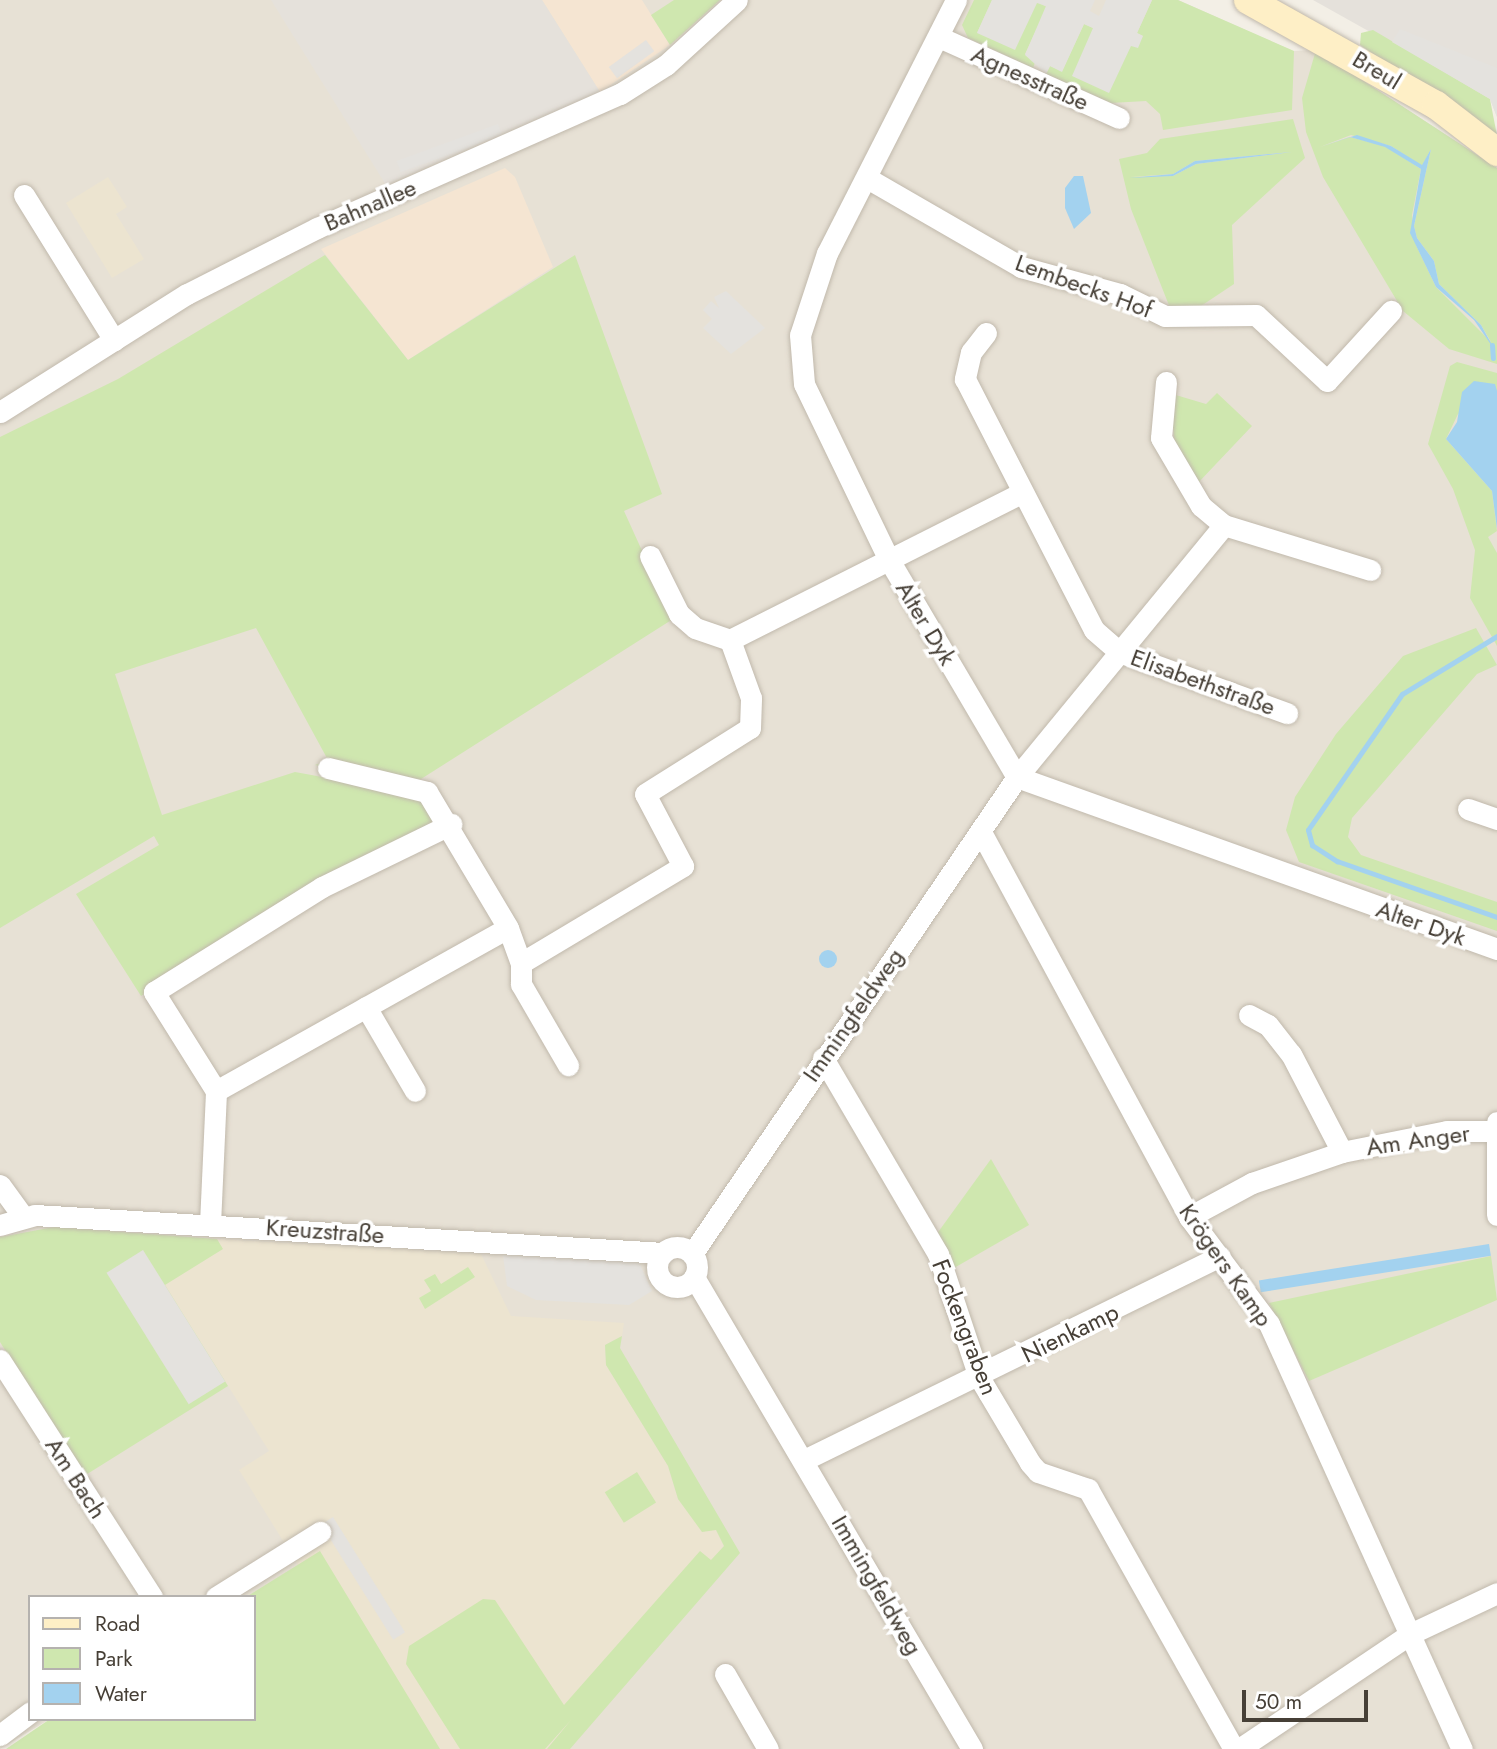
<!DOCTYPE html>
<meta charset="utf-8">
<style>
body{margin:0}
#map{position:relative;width:1497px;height:1749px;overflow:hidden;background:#f3efe6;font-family:Jost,sans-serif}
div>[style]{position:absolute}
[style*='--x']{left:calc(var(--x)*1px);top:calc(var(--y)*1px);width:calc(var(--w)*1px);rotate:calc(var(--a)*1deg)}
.residential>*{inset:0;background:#e7e1d5}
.commercial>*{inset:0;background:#f5e5d2}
.industrial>*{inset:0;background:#e5e1db}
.education>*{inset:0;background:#ece4d0}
.green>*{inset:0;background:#cfe7af;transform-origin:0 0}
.parking>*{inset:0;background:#e4e2de;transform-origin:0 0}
.water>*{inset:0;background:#a3d2ef;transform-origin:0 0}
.round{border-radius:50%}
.stream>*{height:5px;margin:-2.5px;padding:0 2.5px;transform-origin:2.5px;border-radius:2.5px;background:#a3d2ef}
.roads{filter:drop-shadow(0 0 2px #c1b9ac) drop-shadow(0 0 2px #c1b9ac)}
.minor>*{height:21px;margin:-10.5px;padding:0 10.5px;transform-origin:10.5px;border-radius:10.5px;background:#fff}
.minor>.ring{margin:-10.5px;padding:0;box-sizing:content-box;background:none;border:21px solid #fff;border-radius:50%}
.secondary>*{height:28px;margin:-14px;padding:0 14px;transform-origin:14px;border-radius:14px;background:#feefc6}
span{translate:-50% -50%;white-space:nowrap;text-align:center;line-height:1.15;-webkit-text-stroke:7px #fff;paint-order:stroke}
.street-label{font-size:24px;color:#463f36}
.legend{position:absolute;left:28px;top:1595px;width:228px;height:126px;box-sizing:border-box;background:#fff;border:2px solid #b5b2af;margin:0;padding:9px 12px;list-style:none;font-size:21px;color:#463f36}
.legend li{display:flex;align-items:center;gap:14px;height:35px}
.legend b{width:35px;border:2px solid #b5b2af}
.scale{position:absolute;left:1242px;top:1690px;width:126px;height:32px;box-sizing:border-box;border:4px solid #463f36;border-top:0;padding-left:9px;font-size:21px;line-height:24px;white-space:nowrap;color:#463f36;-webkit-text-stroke:5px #fff;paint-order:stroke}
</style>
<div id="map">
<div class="residential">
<div style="clip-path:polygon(0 0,1178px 0,1293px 51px,1316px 50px,1497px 168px,1497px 1749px,440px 1749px,320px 1552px,246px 1597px,30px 1597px,30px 1719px,50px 1719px,0 1749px)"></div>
</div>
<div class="commercial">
<div style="clip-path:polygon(542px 0,642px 0,670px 45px,600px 92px)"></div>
<div style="clip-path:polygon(505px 168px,515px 177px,553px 267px,408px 360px,321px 249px)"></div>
</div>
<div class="industrial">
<div style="clip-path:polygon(271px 0,542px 0,600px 92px,386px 185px)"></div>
<div style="clip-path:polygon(1313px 0,1497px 0,1497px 117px,1490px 99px)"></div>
</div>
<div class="education">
<div style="clip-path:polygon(108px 177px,127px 207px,116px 214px,144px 259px,112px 278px,66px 203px)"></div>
<div style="clip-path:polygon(217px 1239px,481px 1254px,511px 1316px,624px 1323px,622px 1336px,605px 1345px,606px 1365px,668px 1466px,678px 1499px,716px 1529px,724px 1546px,547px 1749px,439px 1749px,320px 1552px,298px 1565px,239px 1470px,269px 1451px,164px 1284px,222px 1249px)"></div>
</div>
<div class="green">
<div style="clip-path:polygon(674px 0,720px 0,670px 45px,651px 15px)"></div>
<div style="clip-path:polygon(974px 0,992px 0,977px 33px,1037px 2px,1047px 7px,1025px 54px,1036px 60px,1033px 68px,968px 38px,962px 25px)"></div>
<div style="clip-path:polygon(1152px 0,1178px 0,1294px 51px,1292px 110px,1163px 130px,1160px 114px,1146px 101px,1111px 103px,1046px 74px,1050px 66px,1062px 71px,1084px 24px,1131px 45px,1143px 36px,1137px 33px)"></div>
<div style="clip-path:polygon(1373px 30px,1490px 99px,1497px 136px,1360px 45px,1361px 33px)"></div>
<div style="clip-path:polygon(evenodd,1316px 50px,1497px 168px,1497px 364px,1449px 349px,1403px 311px,1323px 177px,1306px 132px,1302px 98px,1316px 50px,1351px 135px,1391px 146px,1422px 166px,1431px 149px,1414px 226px,1417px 238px,1434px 261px,1439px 284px,1481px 325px,1491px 342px,1436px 287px,1416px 245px,1412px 215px,1421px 169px,1385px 146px,1350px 137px,1320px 147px,1351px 135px)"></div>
<div style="clip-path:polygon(evenodd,1293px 119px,1305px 158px,1232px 225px,1234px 284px,1195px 310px,1170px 308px,1131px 209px,1119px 159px,1147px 153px,1160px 139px,1293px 119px,1292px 152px,1196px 164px,1173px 176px,1130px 177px,1173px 174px,1195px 161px,1292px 152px)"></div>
<div style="clip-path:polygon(325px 255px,408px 360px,575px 255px,662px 494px,624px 511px,673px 619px,410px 786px,315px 765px,328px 760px,256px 628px,115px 674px,162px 815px,295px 772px,388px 789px,435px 806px,436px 824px,314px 884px,141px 996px,76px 894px,159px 845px,154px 836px,0 928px,0 437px,118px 379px)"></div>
<div style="clip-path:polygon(1457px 362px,1497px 373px,1497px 391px,1458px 414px,1446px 439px,1492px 491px,1497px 531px,1488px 537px,1497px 553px,1497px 646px,1470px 598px,1475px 550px,1453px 489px,1428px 444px,1450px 366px)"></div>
<div style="clip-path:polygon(1169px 393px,1206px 404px,1217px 393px,1252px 426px,1197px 484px,1175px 444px)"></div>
<div style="clip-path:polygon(1476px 628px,1497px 665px,1477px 674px,1380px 786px,1352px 818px,1348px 837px,1361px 855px,1497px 902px,1497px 931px,1299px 862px,1286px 830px,1295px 797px,1336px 734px,1403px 656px)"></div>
<div style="clip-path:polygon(991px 1159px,1029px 1225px,954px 1268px,936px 1235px)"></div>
<div style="clip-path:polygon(54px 1227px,217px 1239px,223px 1249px,165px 1285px,228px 1386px,84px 1476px,0 1342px,0 1237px)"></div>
<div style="clip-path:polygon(1491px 1256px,1497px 1300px,1309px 1381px,1269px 1303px)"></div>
<div style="clip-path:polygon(468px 1267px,475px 1277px,425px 1309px,419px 1298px,431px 1291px,424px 1280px,435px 1274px,441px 1284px)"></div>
<div style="clip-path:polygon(622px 1336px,620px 1348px,740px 1553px,570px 1749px,547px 1749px,571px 1720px,545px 1749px,460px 1749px,406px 1664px,409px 1646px,483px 1599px,495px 1600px,564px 1705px,700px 1551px,711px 1560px,724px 1546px,716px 1530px,702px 1532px,678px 1499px,668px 1466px,606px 1365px,605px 1345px)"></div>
<div style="left:637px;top:1472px;width:36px;height:38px;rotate:58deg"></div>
<div style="clip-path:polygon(320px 1551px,440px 1749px,6px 1749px,50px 1719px,254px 1719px,254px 1597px,246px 1597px)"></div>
</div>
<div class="parking">
<div style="clip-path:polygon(992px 0,1095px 0,1090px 11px,1099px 16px,1106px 0,1152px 0,1137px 33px,1143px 36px,1138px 48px,1131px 46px,1109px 93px,1072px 76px,1093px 28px,1084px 24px,1062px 72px,1050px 66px,1046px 74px,1025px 55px,1046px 6px,1037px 3px,1015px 50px,977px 33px)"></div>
<div style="clip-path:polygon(1400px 29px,1497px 68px,1497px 117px,1490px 99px,1392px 42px)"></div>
<div style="left:646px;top:40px;width:14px;height:46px;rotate:54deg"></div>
<div style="left:498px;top:124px;width:12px;height:108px;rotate:70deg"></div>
<div style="clip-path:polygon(726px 291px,765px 328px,731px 354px,703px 328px,712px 319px,703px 310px,711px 301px,719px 308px,714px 297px)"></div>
<div style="left:143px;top:1250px;width:155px;height:43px;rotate:58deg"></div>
<div style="clip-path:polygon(503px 1255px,639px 1262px,652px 1291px,629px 1305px,536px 1300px,507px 1286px)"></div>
<div style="left:333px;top:1517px;width:136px;height:14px;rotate:58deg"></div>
</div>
<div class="water">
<div style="clip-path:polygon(1357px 135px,1391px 146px,1422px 165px,1431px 149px,1414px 226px,1417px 238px,1434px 261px,1439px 284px,1481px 325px,1496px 352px,1474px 320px,1436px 287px,1410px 233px,1421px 169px,1385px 147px,1350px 137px,1320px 147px)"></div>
<div style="clip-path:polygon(1292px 152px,1196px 164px,1173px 176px,1129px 178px,1173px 174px,1195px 161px)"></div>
<div style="clip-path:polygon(1074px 176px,1083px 176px,1091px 213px,1074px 229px,1065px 208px,1065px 188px)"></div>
<div style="clip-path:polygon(1474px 381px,1495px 384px,1497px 391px,1497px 529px,1492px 491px,1446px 439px,1457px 422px,1462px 392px)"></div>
<div class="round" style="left:819px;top:950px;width:18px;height:18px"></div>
<div style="left:1489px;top:1244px;width:12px;height:233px;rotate:81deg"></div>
</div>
<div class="stream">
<div style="--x:1492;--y:345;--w:13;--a:86"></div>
<div style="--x:1497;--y:636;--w:111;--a:148.6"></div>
<div style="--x:1402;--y:694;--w:165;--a:124.7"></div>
<div style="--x:1308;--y:830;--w:16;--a:75"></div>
<div style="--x:1312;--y:845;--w:30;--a:33"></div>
<div style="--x:1337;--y:861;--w:170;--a:19.3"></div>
</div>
<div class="roads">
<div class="minor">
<div style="--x:956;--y:0;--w:284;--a:117"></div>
<div style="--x:827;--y:253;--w:86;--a:108.2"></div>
<div style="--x:800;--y:335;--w:49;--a:85.3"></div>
<div style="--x:804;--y:384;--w:195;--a:64.2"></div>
<div style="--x:889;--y:560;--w:252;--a:59.5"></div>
<div style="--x:1017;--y:777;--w:510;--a:19.71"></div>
<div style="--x:941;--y:38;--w:195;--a:24.2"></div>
<div style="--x:867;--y:178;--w:178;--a:30"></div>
<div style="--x:1021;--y:267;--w:103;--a:15.3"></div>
<div style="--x:1120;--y:294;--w:50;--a:26.1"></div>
<div style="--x:1165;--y:316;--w:91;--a:-0.6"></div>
<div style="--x:1256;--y:315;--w:97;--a:42.9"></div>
<div style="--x:1327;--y:381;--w:95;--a:-47.6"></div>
<div style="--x:24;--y:195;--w:171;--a:58.2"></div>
<div style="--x:986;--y:333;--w:24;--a:128"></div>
<div style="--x:971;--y:352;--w:28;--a:103"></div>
<div style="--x:965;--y:379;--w:282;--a:62.8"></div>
<div style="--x:1094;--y:630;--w:33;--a:41"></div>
<div style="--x:1119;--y:652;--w:179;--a:20"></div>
<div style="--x:1166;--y:382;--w:56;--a:95.1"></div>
<div style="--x:1161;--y:438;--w:79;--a:59.5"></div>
<div style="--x:1201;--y:506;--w:30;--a:40"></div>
<div style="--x:1224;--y:525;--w:153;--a:17.1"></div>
<div style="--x:0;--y:412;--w:221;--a:-32.3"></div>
<div style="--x:187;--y:294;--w:146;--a:-26.9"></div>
<div style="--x:317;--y:228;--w:331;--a:-23.9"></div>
<div style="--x:620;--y:94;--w:54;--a:-32.2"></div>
<div style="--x:666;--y:65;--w:96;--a:-42.5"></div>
<div style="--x:650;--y:556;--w:65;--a:63.4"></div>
<div style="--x:679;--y:614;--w:21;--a:41"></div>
<div style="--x:695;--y:628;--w:37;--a:19"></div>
<div style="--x:328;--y:768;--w:102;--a:13.6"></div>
<div style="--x:427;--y:792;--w:158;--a:59.2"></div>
<div style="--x:508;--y:928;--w:37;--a:70"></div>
<div style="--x:521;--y:963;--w:189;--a:-30.9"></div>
<div style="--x:683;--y:866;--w:81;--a:-117.8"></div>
<div style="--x:645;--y:794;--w:124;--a:-32.2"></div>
<div style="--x:750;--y:728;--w:30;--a:-88"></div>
<div style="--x:751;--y:698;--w:62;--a:-109.9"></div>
<div style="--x:730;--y:640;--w:326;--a:-26.8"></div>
<div style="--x:1468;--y:809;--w:31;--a:19"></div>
<div style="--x:981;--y:832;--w:438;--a:61.6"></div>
<div style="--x:1189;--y:1217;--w:134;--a:53.2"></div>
<div style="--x:1269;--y:1324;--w:467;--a:65.6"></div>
<div style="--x:521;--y:963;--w:21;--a:90"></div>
<div style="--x:521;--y:984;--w:94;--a:59.9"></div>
<div style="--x:366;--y:1007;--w:97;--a:59.7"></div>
<div style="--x:1249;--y:1015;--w:21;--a:28"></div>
<div style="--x:1268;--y:1025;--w:37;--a:52"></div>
<div style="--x:1291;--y:1054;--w:110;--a:62.5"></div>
<div style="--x:823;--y:1058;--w:227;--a:59.6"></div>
<div style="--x:938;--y:1254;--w:130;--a:71.6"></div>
<div style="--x:979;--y:1377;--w:100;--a:59.3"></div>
<div style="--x:1030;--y:1463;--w:12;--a:48"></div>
<div style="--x:1038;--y:1472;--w:53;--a:18.8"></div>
<div style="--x:1088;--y:1489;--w:298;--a:60.7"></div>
<div style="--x:216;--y:1091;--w:117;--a:-122.1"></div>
<div style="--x:154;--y:992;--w:198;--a:-32"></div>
<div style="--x:322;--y:887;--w:144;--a:-26"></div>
<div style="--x:1497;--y:1122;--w:93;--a:90"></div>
<div style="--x:0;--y:1185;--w:37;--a:54"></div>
<div style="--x:1189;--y:1217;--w:72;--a:-28.4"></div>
<div style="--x:1252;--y:1183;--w:95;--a:-19"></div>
<div style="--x:1342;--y:1152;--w:107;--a:-11.3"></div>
<div style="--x:1447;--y:1131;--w:48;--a:0"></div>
<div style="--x:210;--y:1224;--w:133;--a:-87.4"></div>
<div style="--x:216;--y:1091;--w:334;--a:-29.2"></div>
<div style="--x:0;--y:1225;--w:36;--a:-16"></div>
<div style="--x:35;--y:1215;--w:629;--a:3.46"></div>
<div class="ring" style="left:657px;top:1247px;width:19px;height:19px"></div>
<div style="--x:692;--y:1254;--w:577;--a:-55.73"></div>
<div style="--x:1017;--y:777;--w:326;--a:-50.6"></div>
<div style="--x:694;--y:1277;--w:548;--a:59.5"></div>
<div style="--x:0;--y:1360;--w:282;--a:57.3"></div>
<div style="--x:804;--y:1460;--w:463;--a:-26.1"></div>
<div style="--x:216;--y:1597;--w:123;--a:-32"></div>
<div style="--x:725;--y:1674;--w:86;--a:60.2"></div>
<div style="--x:0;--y:1735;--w:38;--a:-37"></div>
<div style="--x:1239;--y:1749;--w:206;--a:-33.9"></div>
<div style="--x:1410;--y:1634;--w:96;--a:-25.2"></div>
</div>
<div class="secondary">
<div style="--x:1248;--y:0;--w:215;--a:29.2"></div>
<div style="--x:1436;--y:105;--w:77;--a:37.6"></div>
</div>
</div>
<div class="street-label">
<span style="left:1377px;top:70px;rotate:31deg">Breul</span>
<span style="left:1030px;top:78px;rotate:24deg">Agnesstraße</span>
<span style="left:370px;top:205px;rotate:-23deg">Bahnallee</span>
<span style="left:1084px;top:286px;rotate:20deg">Lembecks Hof</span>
<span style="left:926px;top:623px;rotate:59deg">Alter Dyk</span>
<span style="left:1203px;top:682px;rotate:20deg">Elisabethstraße</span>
<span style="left:1421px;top:923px;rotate:19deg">Alter Dyk</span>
<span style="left:853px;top:1015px;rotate:-55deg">Immingfeldweg</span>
<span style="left:1418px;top:1140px;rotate:-8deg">Am Anger</span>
<span style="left:325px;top:1231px;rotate:4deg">Kreuzstraße</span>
<span style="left:1226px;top:1265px;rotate:55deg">Krögers Kamp</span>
<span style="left:965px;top:1327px;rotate:69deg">Fockengraben</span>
<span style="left:1070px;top:1333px;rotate:-26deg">Nienkamp</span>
<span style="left:76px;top:1478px;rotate:57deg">Am Bach</span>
<span style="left:877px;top:1585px;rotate:60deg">Immingfeldweg</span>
</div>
<ul class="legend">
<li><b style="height:9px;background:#feefc6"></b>Road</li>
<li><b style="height:19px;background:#cfe7af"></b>Park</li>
<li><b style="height:19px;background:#a3d2ef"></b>Water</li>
</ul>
<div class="scale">50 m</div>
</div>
